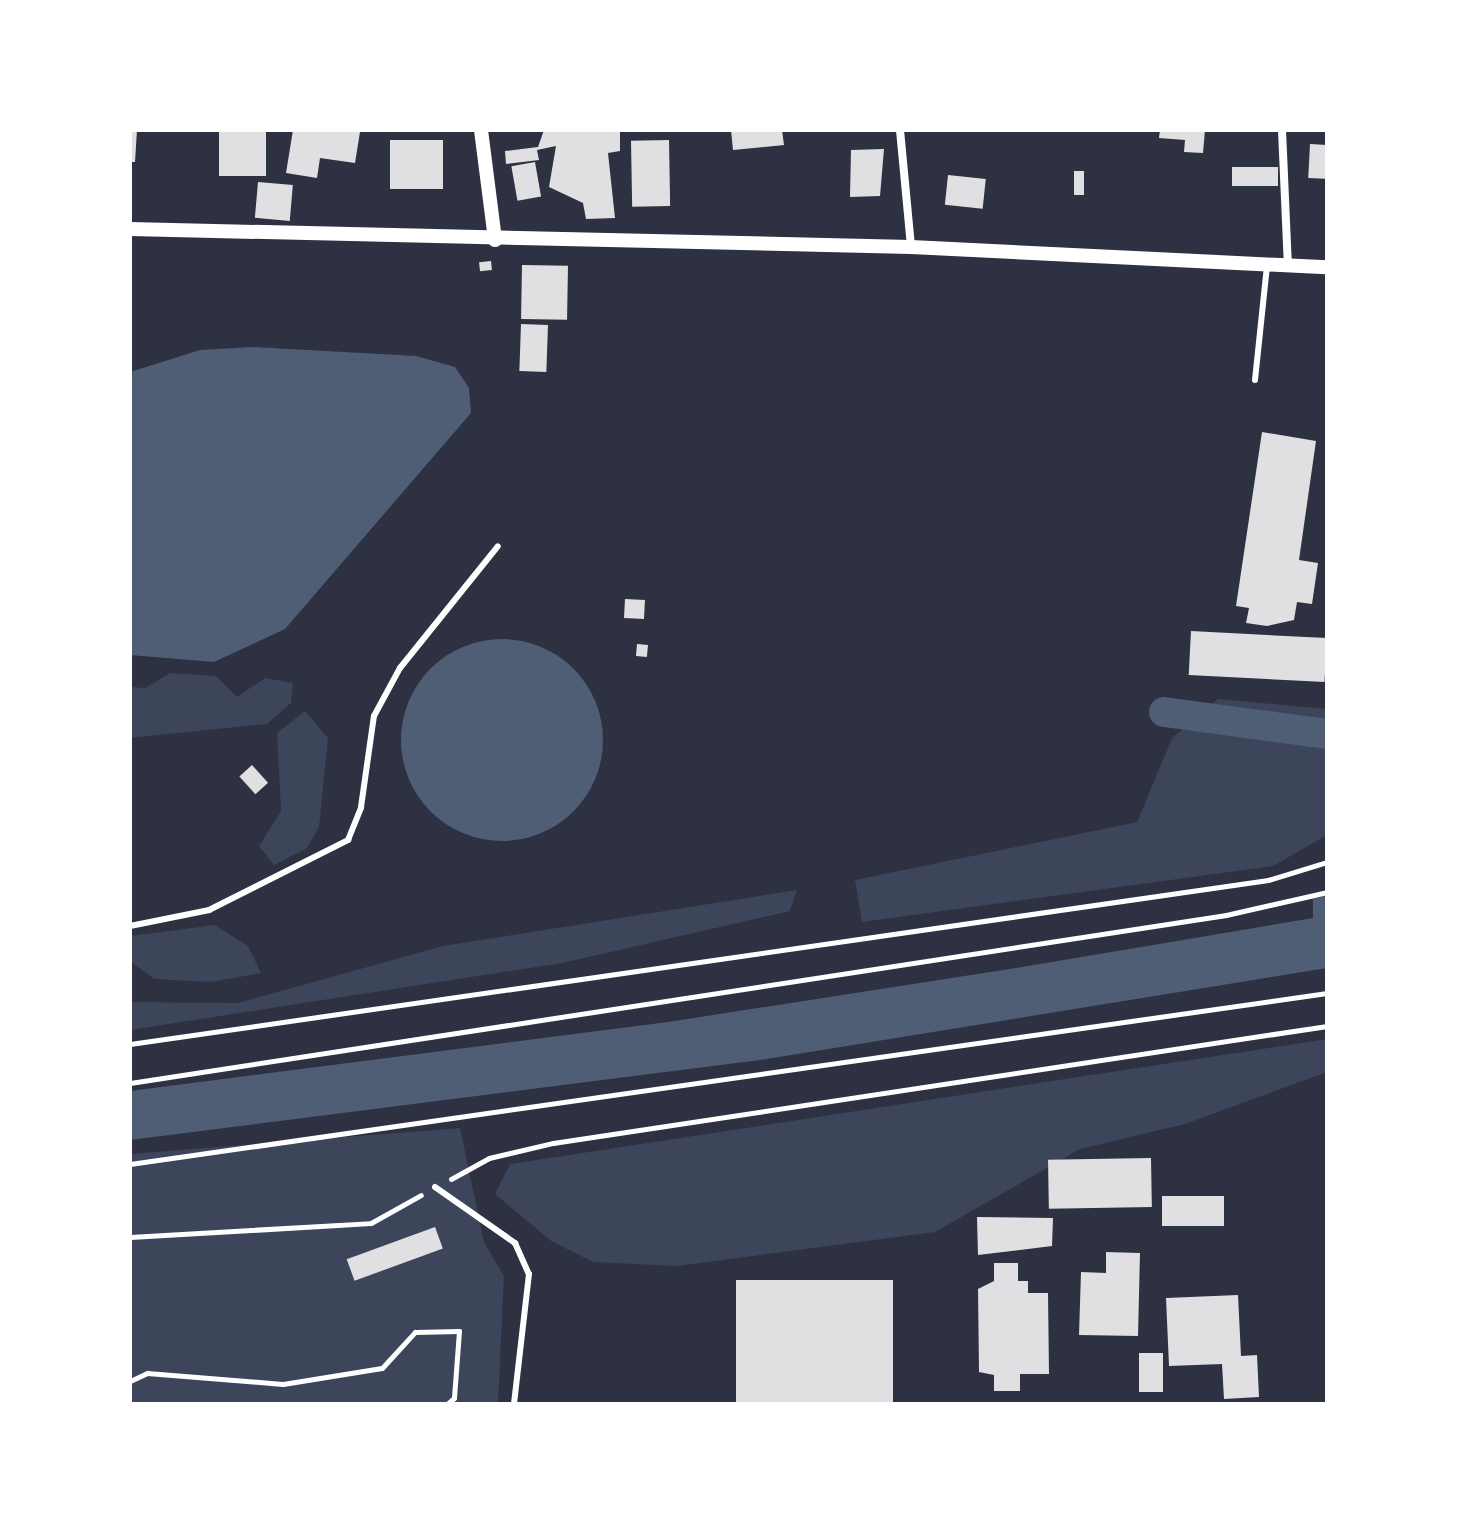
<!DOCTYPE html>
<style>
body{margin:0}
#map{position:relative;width:1457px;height:1534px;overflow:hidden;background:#2d3142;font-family:Spectral,serif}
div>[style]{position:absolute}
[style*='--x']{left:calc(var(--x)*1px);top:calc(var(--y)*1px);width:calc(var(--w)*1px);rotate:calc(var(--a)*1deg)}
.green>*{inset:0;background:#3c4559}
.water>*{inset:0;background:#4f5d75}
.round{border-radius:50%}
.canal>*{height:30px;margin:-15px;padding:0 15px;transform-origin:15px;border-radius:15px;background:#4f5d75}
.building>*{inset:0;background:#e0e0e3;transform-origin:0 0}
.path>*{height:5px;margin:-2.5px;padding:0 2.5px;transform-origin:2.5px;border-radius:2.5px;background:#fff}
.service>*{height:6px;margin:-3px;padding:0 3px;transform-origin:3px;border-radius:3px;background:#fff}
.minor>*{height:8px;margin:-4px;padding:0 4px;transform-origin:4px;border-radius:4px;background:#fff}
.tertiary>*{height:14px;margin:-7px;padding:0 7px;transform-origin:7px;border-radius:7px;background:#fff}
span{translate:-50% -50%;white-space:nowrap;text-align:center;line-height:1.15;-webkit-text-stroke:8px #fff;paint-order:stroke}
.frame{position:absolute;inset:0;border:132px solid #fff;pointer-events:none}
</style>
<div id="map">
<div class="green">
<div style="clip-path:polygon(170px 673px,216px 676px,237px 697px,265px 678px,293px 683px,291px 703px,267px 724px,130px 738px,130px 687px,145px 688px)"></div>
<div style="clip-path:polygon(1218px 699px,1327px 709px,1327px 835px,1273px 866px,862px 922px,855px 880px,1137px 822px,1172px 738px)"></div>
<div style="clip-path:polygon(305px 711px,328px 738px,319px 827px,307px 848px,274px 865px,259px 846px,281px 811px,277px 733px)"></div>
<div style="clip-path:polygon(797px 890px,790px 911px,562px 963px,130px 1030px,130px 1002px,238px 1003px,443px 946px)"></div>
<div style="clip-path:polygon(215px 925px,248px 946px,261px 973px,211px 982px,154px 979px,130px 961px,130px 936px)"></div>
<div style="clip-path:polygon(1327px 1039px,1327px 1072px,1185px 1124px,1080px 1149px,935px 1232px,677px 1266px,593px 1262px,551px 1241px,495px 1194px,510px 1164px)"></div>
<div style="clip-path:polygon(460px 1128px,484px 1242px,504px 1276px,498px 1404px,130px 1404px,130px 1154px)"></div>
</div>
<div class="water">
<div style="clip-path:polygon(252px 347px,416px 356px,455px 367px,469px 388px,471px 413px,285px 629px,214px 662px,130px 655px,130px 372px,200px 350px)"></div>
<div class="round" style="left:401px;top:639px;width:202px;height:202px"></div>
<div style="clip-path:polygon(1327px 896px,1327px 968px,760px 1060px,130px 1140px,130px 1091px,668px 1022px,1016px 968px,1313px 918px,1313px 899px)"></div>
</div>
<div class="canal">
<div style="--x:1164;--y:712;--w:164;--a:7.7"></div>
</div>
<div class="building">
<div style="clip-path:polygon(130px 130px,137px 130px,135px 162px,130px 162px)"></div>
<div style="left:219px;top:130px;width:47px;height:46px"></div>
<div style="clip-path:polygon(293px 130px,360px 132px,355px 163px,320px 158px,317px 178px,286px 173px)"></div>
<div style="clip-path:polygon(544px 130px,620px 130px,620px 151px,608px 153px,615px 218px,586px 219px,583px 203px,549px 187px,556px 146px,537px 150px,539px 160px,506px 164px,505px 151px,538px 147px)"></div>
<div style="clip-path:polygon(731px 130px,782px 130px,784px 145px,733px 150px)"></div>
<div style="clip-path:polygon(1160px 130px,1205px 130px,1203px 153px,1184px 152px,1185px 140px,1159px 138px)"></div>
<div style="left:390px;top:140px;width:53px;height:49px"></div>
<div style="left:669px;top:140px;width:66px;height:38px;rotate:89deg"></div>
<div style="left:1310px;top:144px;width:17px;height:34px;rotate:3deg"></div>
<div style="clip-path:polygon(884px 149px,880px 196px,850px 197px,851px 150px)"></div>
<div style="left:535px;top:162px;width:35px;height:24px;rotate:80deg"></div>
<div style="left:1232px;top:167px;width:46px;height:19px"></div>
<div style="left:1074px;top:171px;width:10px;height:24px"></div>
<div style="left:948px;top:175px;width:38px;height:30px;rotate:6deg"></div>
<div style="left:258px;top:182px;width:35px;height:36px;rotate:5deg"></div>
<div style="left:491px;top:261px;width:9px;height:12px;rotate:84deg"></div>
<div style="left:522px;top:265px;width:46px;height:54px;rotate:1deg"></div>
<div style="left:521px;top:324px;width:27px;height:47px;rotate:2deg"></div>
<div style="clip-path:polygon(1262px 432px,1316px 441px,1299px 560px,1318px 563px,1312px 604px,1297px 602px,1294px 620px,1267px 626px,1246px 623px,1249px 608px,1236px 606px)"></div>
<div style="left:625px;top:599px;width:20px;height:19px;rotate:3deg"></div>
<div style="left:1191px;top:631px;width:136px;height:44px;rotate:3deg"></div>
<div style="left:637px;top:644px;width:11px;height:12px;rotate:5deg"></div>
<div style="left:252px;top:765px;width:24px;height:17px;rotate:48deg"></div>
<div style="left:1151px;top:1158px;width:49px;height:103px;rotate:89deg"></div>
<div style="left:1162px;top:1196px;width:62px;height:30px"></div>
<div style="clip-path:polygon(977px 1217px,1053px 1218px,1052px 1246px,978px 1255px)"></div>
<div style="left:435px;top:1227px;width:23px;height:94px;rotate:70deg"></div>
<div style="clip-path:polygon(1106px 1252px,1140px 1253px,1138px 1336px,1079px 1335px,1081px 1272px,1106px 1273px)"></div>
<div style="clip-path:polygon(994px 1263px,1018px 1263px,1018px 1281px,1028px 1281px,1028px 1293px,1048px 1293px,1049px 1374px,1020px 1374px,1020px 1391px,994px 1391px,994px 1375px,979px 1372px,978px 1289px,994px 1281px)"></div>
<div style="left:893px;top:1280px;width:124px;height:157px;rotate:90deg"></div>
<div style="clip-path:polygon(1238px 1295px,1241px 1356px,1257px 1355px,1259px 1397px,1224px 1399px,1222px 1364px,1169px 1366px,1166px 1298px)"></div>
<div style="left:1139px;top:1353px;width:24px;height:39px"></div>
</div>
<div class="path">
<div style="--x:130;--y:1044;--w:1150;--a:-8.2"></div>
<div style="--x:1268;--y:880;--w:62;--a:-17"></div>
<div style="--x:130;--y:1083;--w:1109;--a:-8.71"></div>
<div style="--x:1226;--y:915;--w:104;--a:-12.8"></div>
<div style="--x:130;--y:1164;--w:1209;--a:-8.13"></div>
<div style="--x:451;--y:1179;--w:43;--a:-28.9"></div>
<div style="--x:489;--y:1158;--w:66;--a:-13.2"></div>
<div style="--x:553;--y:1143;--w:783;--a:-8.6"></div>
<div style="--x:130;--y:1237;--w:241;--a:-3.3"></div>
<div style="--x:371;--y:1223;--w:57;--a:-29.2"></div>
<div style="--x:130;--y:1381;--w:19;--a:-25"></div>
<div style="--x:147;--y:1373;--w:136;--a:4.6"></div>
<div style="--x:283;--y:1384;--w:100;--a:-9.2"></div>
<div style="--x:382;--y:1368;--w:49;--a:-47.5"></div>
<div style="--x:415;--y:1332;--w:44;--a:-1.3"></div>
<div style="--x:459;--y:1331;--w:67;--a:94.3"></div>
<div style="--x:454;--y:1398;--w:9;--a:139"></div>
</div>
<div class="service">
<div style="--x:1255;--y:380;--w:116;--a:-84"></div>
<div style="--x:130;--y:926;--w:81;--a:-11.4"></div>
<div style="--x:209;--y:910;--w:156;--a:-26.7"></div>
<div style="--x:348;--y:840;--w:35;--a:-68"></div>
<div style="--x:361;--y:807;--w:92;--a:-81.9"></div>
<div style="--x:374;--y:716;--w:55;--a:-61.6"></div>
<div style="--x:400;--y:668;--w:156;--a:-51.2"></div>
<div style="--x:435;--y:1187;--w:98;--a:35"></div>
<div style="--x:515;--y:1243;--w:34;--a:66"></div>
<div style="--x:529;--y:1274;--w:131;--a:96.6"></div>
</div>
<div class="minor">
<div style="--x:900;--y:130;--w:118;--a:84.6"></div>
<div style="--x:1282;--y:130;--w:136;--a:87.5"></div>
</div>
<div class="tertiary">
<div style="--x:481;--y:130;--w:111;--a:82.7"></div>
<div style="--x:130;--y:229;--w:781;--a:1.32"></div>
<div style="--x:911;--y:247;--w:416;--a:2.8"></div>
</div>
<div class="frame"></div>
</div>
